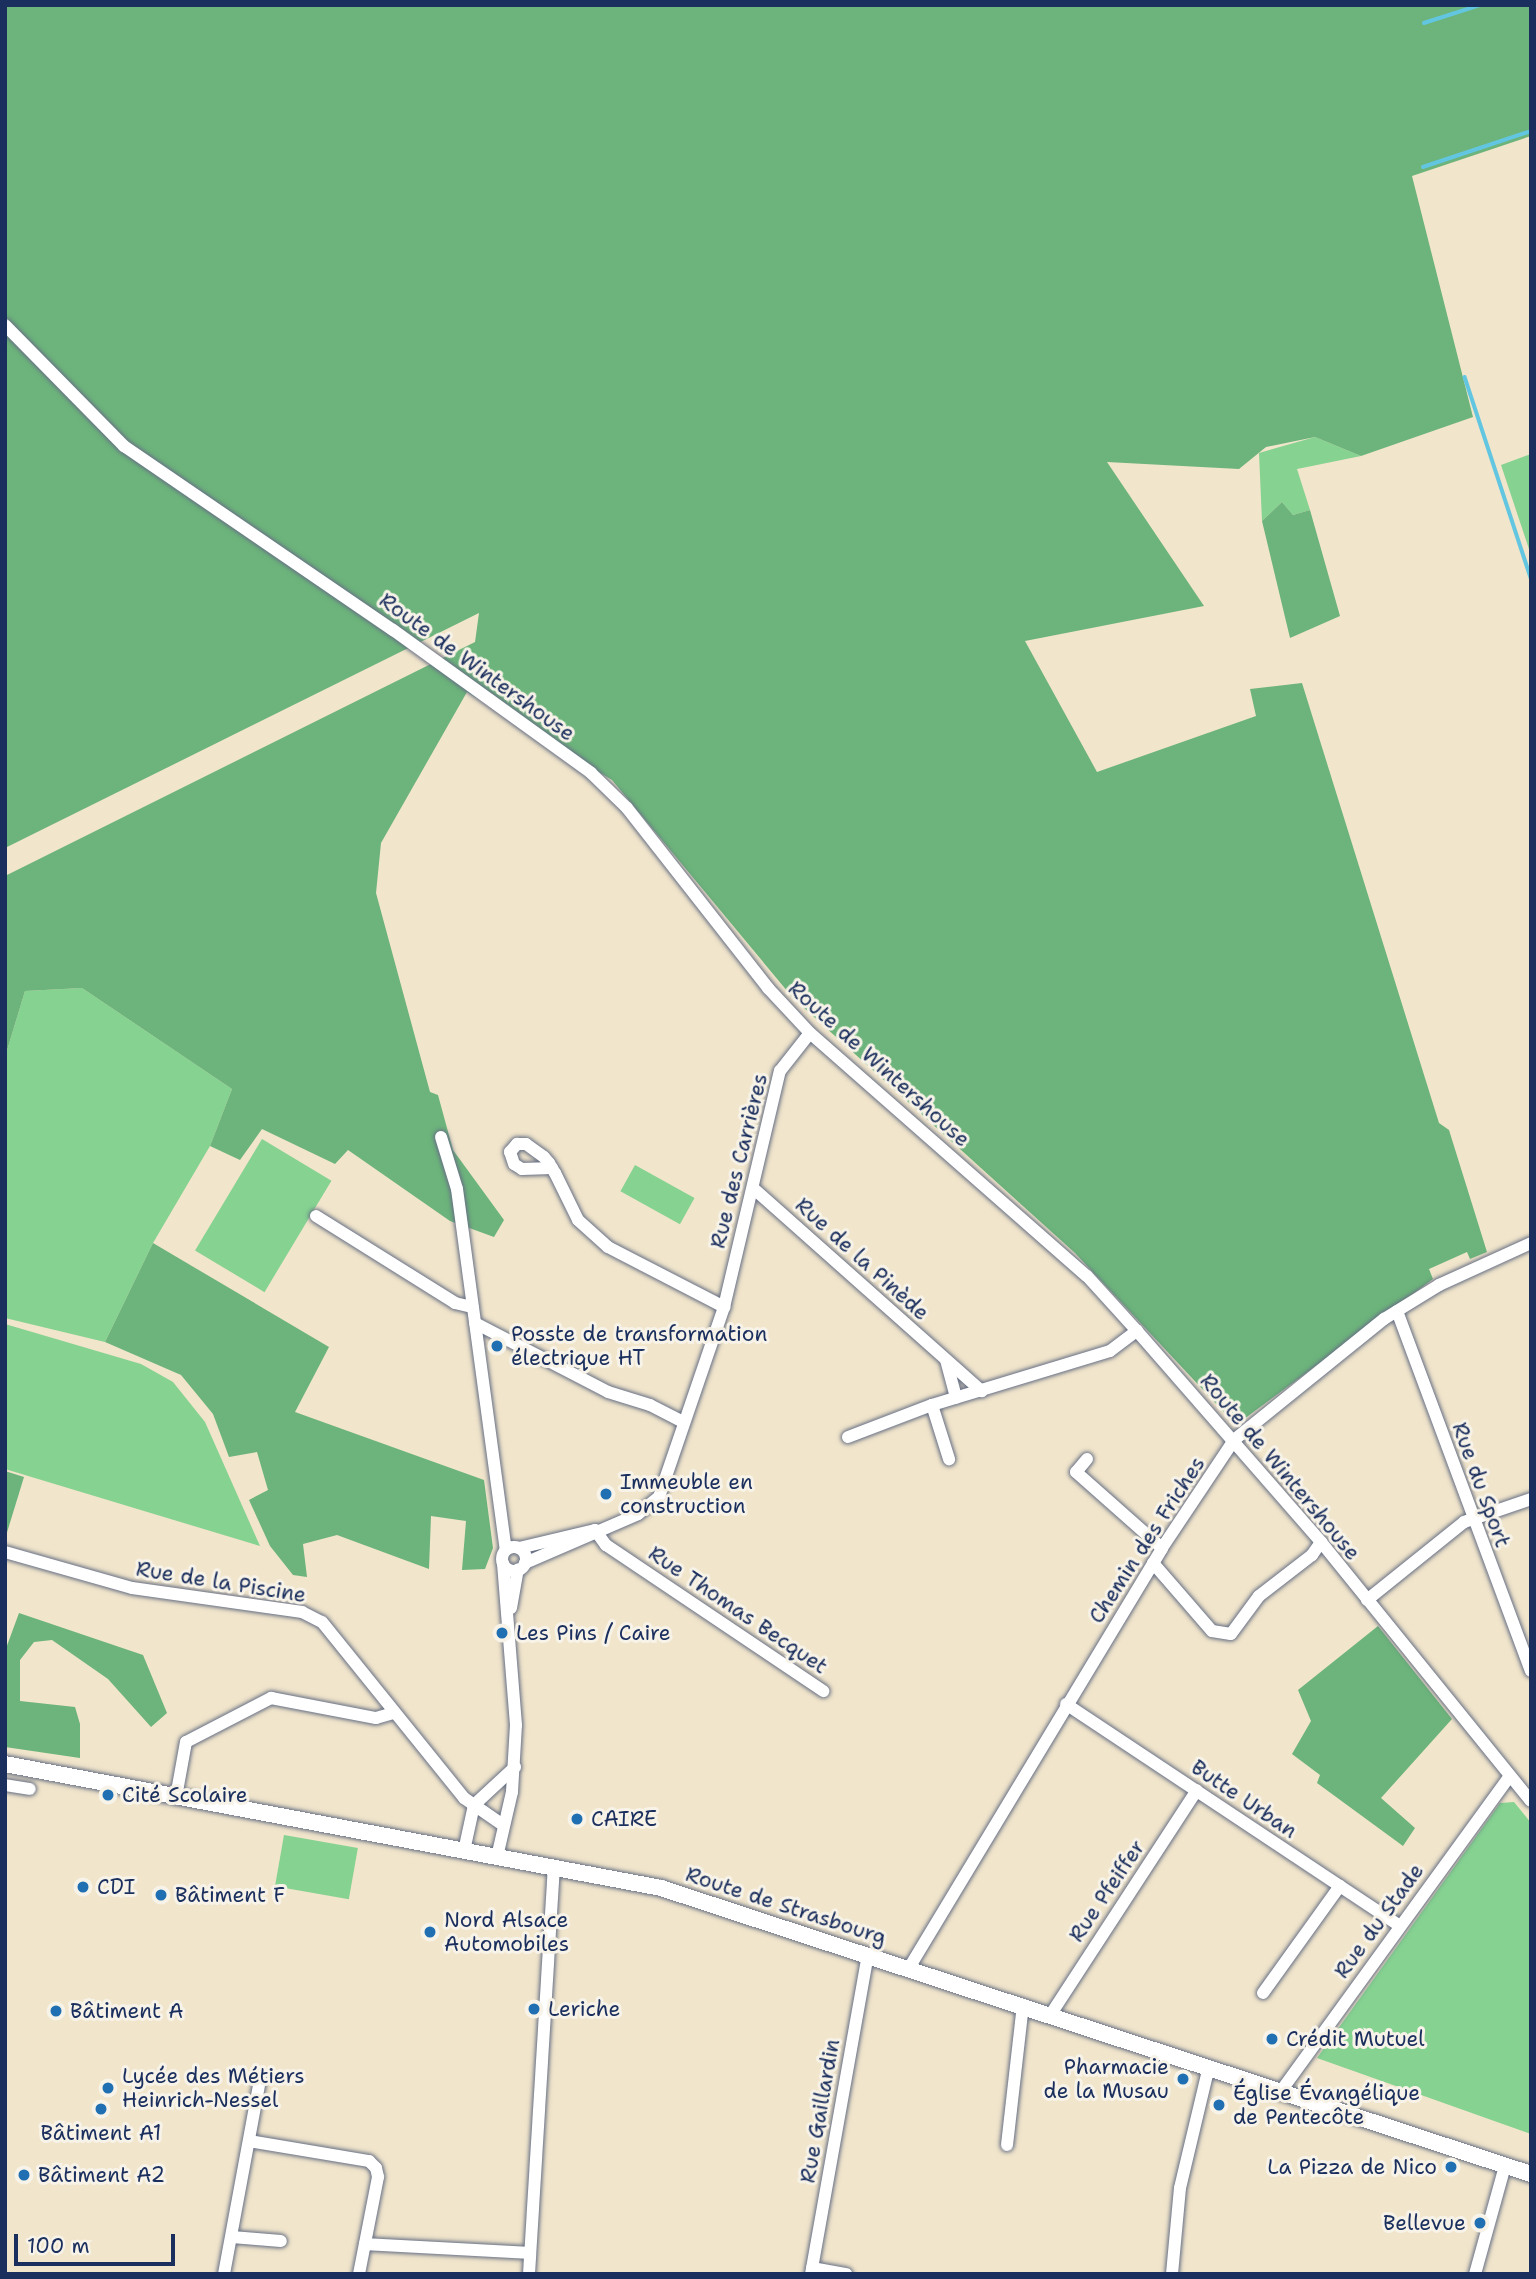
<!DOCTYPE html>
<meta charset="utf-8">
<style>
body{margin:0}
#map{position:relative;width:1536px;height:2279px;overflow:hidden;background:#f1e5cb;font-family:"Shantell Sans",sans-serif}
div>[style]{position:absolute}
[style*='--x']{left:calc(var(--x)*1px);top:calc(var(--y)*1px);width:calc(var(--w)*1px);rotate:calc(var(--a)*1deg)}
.green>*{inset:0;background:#85d291;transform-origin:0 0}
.forest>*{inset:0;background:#6cb47b}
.stream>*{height:3.5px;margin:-1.75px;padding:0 1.75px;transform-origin:1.75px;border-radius:1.75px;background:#63c6e1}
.roads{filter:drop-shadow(0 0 2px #666f84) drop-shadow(0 0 2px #666f84)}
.minor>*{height:12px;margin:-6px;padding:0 6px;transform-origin:6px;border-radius:6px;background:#fff}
.minor>.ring{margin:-6px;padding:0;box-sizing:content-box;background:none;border:12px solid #fff;border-radius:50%}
.major>*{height:16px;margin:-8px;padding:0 8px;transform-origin:8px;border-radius:8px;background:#fff}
.dots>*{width:19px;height:19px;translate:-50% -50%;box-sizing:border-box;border:4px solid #f7f3e8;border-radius:50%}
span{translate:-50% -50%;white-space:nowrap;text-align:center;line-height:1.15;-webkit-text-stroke:6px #f7f3e8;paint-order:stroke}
.street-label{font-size:21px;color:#1b2f5e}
.poi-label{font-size:21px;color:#1b2f5e}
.left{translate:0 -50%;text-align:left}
.right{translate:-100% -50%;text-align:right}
.frame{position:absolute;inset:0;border:7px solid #1b2f5e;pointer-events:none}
.scale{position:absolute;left:14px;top:2234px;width:161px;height:32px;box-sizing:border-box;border:4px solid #1b2f5e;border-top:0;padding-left:9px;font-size:21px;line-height:24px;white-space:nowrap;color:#1b2f5e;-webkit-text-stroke:5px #f7f3e8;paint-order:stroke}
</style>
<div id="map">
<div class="green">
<div style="clip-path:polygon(1315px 437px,1361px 456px,1297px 469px,1310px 510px,1293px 515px,1282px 502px,1262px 521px,1259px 453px)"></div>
<div style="clip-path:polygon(1531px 454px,1531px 555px,1501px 465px)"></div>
<div style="clip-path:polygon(82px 988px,232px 1089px,210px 1146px,153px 1243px,105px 1342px,5px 1318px,5px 1057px,25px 991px)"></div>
<div style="left:262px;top:1139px;width:81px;height:130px;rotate:31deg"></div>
<div style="left:635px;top:1165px;width:68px;height:30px;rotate:29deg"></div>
<div style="clip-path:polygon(5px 1324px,141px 1364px,173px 1382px,205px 1422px,260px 1546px,5px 1469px)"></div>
<div style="clip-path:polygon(1514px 1802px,1531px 1823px,1531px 2134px,1317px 2058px,1500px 1803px)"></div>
<div style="left:284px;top:1835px;width:75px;height:52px;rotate:10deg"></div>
</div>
<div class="forest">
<div style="clip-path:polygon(5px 5px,1531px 5px,1531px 136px,1412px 176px,1473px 417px,1361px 456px,1315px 437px,1266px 447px,1239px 469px,1107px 462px,1204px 606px,1025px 641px,1097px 772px,1256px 716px,1250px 689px,1302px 683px,1439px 1123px,1449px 1130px,1487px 1252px,1470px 1259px,1467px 1252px,1429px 1269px,1433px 1279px,1236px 1425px,1075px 1253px,793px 998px,612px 780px,467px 692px,381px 843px,376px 893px,430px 1092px,438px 1095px,453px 1150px,504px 1220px,494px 1237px,450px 1221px,348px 1150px,335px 1164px,262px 1129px,240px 1160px,210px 1146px,232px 1089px,82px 988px,25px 991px,5px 1057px,5px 876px,475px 642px,479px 613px,5px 848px)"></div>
<div style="clip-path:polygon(1282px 502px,1293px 515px,1310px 510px,1340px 616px,1290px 638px,1262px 521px)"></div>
<div style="clip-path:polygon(153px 1243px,329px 1347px,295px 1412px,484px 1480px,493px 1548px,485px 1569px,462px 1570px,466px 1521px,431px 1516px,429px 1569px,337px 1535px,303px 1544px,307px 1577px,293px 1575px,270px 1546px,249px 1500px,268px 1490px,257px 1452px,229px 1457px,213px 1414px,181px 1375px,105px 1342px)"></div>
<div style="clip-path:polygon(5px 1471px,24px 1477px,5px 1539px)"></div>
<div style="clip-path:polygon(19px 1613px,143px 1655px,167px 1713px,151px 1727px,108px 1679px,52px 1640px,34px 1642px,20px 1660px,20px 1701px,75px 1707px,80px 1724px,80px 1758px,5px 1747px,5px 1651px)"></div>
<div style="clip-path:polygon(1378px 1626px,1452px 1719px,1381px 1798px,1415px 1828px,1403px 1846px,1317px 1783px,1320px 1775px,1292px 1754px,1311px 1721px,1298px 1690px)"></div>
</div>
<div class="stream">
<div style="--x:1424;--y:23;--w:59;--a:-17.8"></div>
<div style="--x:1423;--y:167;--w:114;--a:-18.4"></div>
<div style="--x:1465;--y:377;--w:212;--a:71.8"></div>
</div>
<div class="roads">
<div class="minor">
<div style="--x:5;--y:325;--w:170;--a:45.5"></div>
<div style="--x:124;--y:446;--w:326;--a:34.4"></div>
<div style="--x:393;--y:630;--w:244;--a:35.8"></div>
<div style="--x:591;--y:773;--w:50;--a:44.2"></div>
<div style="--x:627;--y:808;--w:229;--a:51.9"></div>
<div style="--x:768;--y:988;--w:62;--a:47"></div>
<div style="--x:810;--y:1033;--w:368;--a:41.3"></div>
<div style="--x:1087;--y:1276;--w:74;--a:47.7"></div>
<div style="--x:1137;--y:1331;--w:280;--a:48.9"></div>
<div style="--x:1321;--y:1542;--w:333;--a:51"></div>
<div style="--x:441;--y:1137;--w:54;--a:72.9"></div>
<div style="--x:457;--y:1189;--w:364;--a:82.3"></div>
<div style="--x:552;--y:1168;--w:30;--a:178"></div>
<div style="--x:522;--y:1169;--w:9;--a:-148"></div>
<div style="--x:514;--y:1164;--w:13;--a:-108"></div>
<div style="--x:510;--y:1152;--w:11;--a:-49"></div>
<div style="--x:517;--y:1144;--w:9;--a:0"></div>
<div style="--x:526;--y:1144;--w:22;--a:36"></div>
<div style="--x:544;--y:1157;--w:8;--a:50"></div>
<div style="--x:549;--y:1163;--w:12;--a:59"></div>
<div style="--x:555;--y:1173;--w:52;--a:63.9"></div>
<div style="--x:578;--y:1220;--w:40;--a:42"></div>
<div style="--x:608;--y:1247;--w:131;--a:27.3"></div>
<div style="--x:753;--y:1188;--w:306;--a:41.6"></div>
<div style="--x:316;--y:1216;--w:164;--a:32"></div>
<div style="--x:455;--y:1303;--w:18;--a:13"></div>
<div style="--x:1397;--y:1311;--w:384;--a:69.6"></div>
<div style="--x:475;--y:1323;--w:150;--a:27.4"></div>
<div style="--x:608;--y:1392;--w:44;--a:17.2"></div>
<div style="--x:650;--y:1405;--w:37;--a:27"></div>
<div style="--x:946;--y:1360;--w:39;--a:75"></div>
<div style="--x:932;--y:1405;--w:57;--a:72.5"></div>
<div style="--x:848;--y:1437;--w:90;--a:-20.9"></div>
<div style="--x:932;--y:1405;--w:186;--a:-16.9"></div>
<div style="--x:1110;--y:1351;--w:34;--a:-37"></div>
<div style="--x:1087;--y:1459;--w:17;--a:130"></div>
<div style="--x:1076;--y:1472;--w:115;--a:41.5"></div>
<div style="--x:595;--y:1530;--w:19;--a:54"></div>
<div style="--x:606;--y:1545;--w:262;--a:33.9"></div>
<div class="ring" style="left:502px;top:1547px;width:12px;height:12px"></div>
<div style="--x:519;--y:1548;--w:78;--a:-13.3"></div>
<div style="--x:5;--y:1552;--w:132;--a:15.8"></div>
<div style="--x:132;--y:1588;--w:172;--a:8"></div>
<div style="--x:302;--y:1612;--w:22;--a:27"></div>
<div style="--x:322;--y:1622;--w:226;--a:51.1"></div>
<div style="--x:464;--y:1798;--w:47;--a:34.7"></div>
<div style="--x:525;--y:1563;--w:123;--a:-23.4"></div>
<div style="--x:638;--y:1514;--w:27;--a:-39"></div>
<div style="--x:659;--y:1497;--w:201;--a:-71.1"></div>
<div style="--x:724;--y:1307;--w:243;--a:-76.7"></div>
<div style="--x:780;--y:1071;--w:48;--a:-51.7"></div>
<div style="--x:1153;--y:1563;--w:90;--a:49.1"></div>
<div style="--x:1212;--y:1631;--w:19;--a:9"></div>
<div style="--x:1231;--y:1634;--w:47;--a:-53.6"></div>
<div style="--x:1259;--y:1596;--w:67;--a:-37.7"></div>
<div style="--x:1312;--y:1555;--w:16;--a:-55"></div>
<div style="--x:1367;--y:1600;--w:124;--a:-38.8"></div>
<div style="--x:1464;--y:1522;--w:71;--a:-18.9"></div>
<div style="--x:511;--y:1608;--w:39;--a:-80"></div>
<div style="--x:1066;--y:1704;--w:400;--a:33.6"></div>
<div style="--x:5;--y:1785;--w:25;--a:9"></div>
<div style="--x:176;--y:1797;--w:56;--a:-79.7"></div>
<div style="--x:186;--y:1742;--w:96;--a:-27.4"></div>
<div style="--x:271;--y:1698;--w:107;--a:10.8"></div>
<div style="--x:376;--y:1718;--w:19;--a:-16"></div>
<div style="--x:464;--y:1851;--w:47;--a:-77.7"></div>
<div style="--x:474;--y:1805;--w:56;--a:-42.8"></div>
<div style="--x:497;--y:1857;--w:67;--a:-77"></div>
<div style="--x:512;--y:1792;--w:67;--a:-86.6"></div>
<div style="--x:516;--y:1725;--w:162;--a:-94.6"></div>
<div style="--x:909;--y:1968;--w:490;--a:-58.9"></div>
<div style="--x:1162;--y:1548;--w:130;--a:-56.3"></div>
<div style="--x:1234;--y:1440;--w:193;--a:-38.9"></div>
<div style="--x:1384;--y:1319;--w:65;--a:-31.7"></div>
<div style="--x:1439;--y:1285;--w:101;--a:-24.5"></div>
<div style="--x:1263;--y:1993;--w:132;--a:-54.3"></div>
<div style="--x:1051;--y:2014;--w:267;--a:-56.9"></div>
<div style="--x:1281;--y:2091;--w:389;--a:-54"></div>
<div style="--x:249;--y:2141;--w:122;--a:9.5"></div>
<div style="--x:369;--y:2161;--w:10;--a:45"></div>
<div style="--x:376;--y:2168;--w:9;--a:77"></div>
<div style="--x:378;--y:2177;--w:99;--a:101.1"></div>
<div style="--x:1007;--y:2145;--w:141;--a:-83.5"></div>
<div style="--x:232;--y:2237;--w:49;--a:4.7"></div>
<div style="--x:365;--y:2244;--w:165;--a:3.1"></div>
<div style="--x:812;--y:2268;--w:35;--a:10"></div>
<div style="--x:224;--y:2274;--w:198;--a:-79.5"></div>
<div style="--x:529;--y:2274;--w:406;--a:-86.5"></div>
<div style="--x:811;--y:2274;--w:324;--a:-79.9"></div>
<div style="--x:1172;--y:2274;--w:86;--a:-84.7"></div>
<div style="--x:1180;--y:2188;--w:125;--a:-76.6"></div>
<div style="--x:1475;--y:2274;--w:112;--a:-74.5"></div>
</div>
<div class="major">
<div style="--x:5;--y:1764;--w:668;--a:10.7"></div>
<div style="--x:661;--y:1888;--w:916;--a:18.2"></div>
</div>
</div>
<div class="dots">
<div style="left:497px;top:1346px;background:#1f6fb2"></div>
<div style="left:606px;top:1494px;background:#1f6fb2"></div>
<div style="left:502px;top:1633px;background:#1f6fb2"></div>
<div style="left:108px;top:1795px;background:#1f6fb2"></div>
<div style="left:577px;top:1819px;background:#1f6fb2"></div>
<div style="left:83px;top:1887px;background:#1f6fb2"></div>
<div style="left:161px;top:1895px;background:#1f6fb2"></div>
<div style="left:430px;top:1932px;background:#1f6fb2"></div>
<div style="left:534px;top:2009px;background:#1f6fb2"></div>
<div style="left:56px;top:2011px;background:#1f6fb2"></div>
<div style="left:1272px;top:2039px;background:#1f6fb2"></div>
<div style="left:1183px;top:2079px;background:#1f6fb2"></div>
<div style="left:108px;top:2088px;background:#1f6fb2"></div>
<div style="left:1219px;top:2105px;background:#1f6fb2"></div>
<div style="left:101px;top:2109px;background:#1f6fb2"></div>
<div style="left:1451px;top:2167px;background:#1f6fb2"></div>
<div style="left:24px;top:2175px;background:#1f6fb2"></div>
<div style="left:1480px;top:2223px;background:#1f6fb2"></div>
</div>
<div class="street-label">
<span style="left:477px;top:667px;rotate:36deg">Route de Wintershouse</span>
<span style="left:879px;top:1064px;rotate:42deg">Route de Wintershouse</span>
<span style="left:739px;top:1161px;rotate:-76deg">Rue des Carrières</span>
<span style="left:862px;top:1259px;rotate:42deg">Rue de la Pinède</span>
<span style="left:1280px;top:1467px;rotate:50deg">Route de Wintershouse</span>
<span style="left:1481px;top:1485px;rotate:70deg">Rue du Sport</span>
<span style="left:1147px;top:1540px;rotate:-57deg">Chemin des Friches</span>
<span style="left:221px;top:1582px;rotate:9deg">Rue de la Piscine</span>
<span style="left:738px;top:1610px;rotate:34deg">Rue Thomas Becquet</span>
<span style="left:1244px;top:1799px;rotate:34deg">Butte Urban</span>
<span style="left:1107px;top:1891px;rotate:-56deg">Rue Pfeiffer</span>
<span style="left:786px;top:1906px;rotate:18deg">Route de Strasbourg</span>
<span style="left:1379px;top:1921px;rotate:-54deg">Rue du Stade</span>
<span style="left:820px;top:2111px;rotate:-80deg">Rue Gaillardin</span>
</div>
<div class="poi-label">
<span class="left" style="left:511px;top:1346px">Posste de transformation<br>électrique HT</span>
<span class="left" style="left:620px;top:1494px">Immeuble en<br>construction</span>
<span class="left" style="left:516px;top:1633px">Les Pins / Caire</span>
<span class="left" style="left:122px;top:1795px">Cité Scolaire</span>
<span class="left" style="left:591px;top:1819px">CAIRE</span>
<span class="left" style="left:97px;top:1887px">CDI</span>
<span class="left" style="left:175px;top:1895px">Bâtiment F</span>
<span class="left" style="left:444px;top:1932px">Nord Alsace<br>Automobiles</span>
<span class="left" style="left:548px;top:2009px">Leriche</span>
<span class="left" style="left:70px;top:2011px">Bâtiment A</span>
<span class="left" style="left:1286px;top:2039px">Crédit Mutuel</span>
<span class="right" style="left:1169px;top:2079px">Pharmacie<br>de la Musau</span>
<span class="left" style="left:122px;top:2088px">Lycée des Métiers<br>Heinrich-Nessel</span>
<span class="left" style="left:1233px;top:2105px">Église Évangélique<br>de Pentecôte</span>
<span style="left:101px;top:2133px">Bâtiment A1</span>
<span class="right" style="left:1437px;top:2167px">La Pizza de Nico</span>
<span class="left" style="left:38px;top:2175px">Bâtiment A2</span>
<span class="right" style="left:1466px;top:2223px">Bellevue</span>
</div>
<div class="frame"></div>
<div class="scale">100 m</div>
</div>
